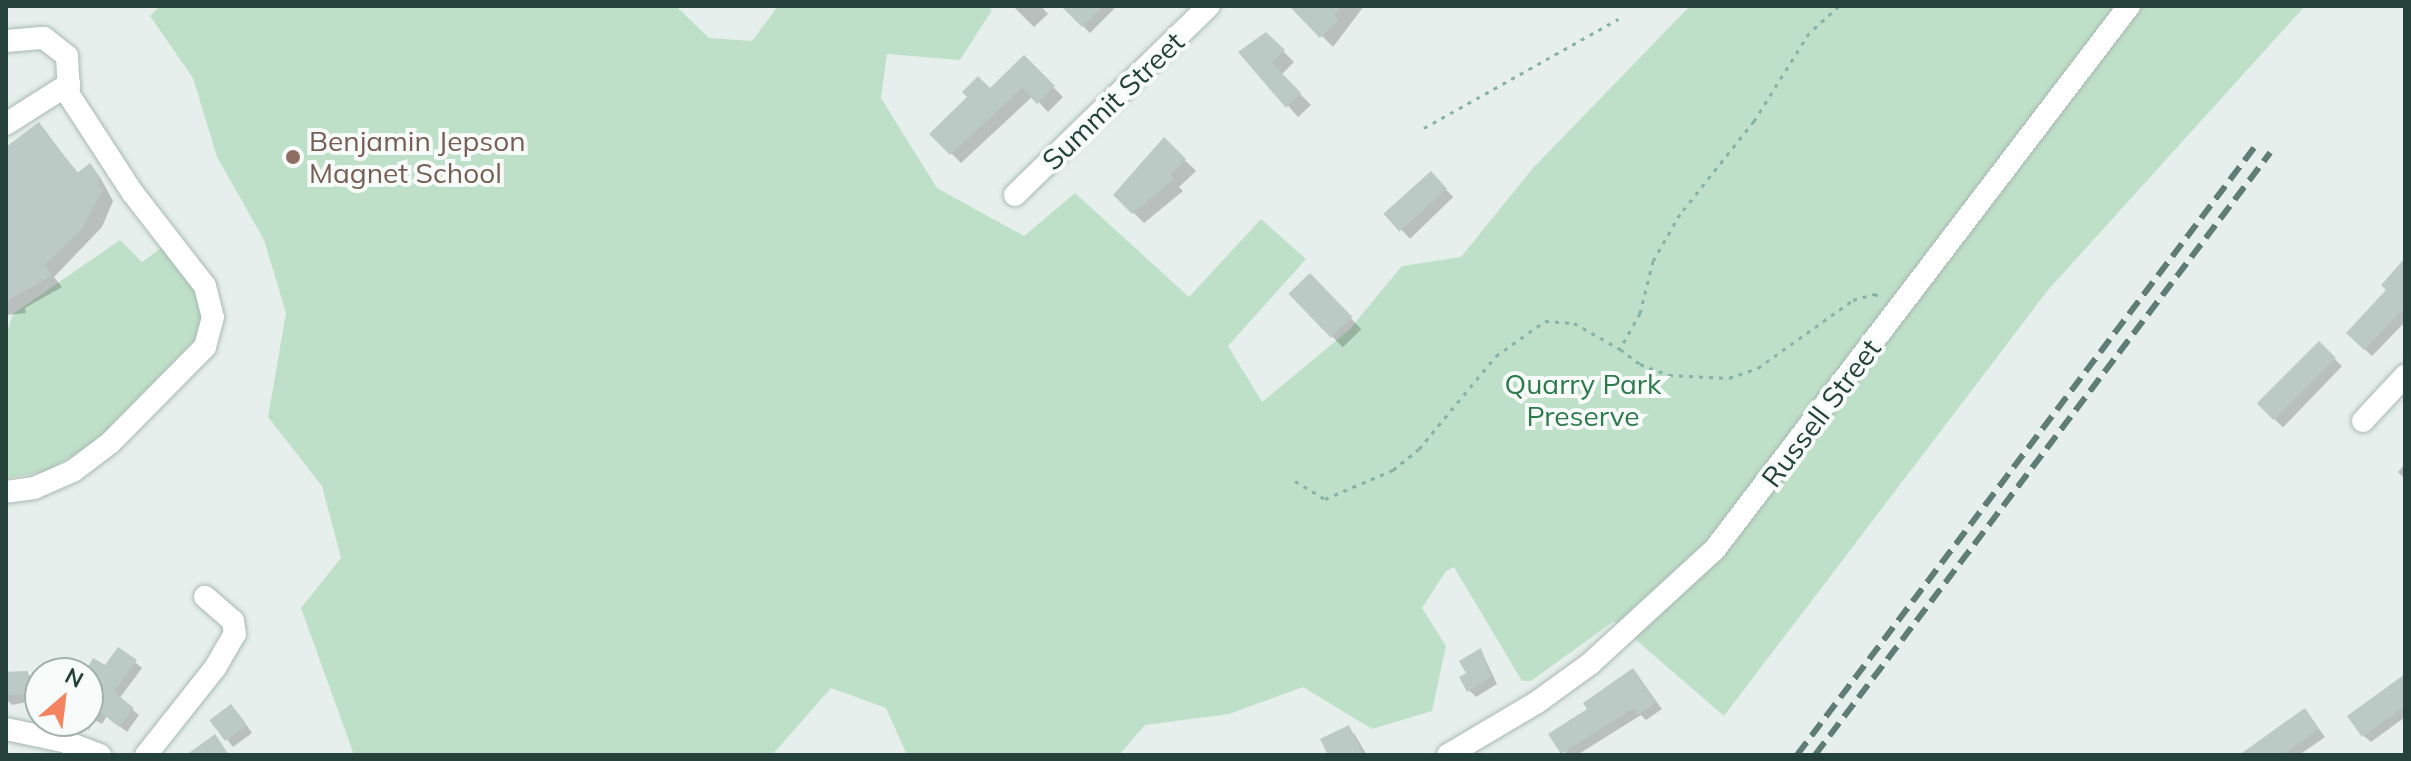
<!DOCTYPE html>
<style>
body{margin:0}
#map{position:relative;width:2411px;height:761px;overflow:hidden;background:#e6efeb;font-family:Mulish,sans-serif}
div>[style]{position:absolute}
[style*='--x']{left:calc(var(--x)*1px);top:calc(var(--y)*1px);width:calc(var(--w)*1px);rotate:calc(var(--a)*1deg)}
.green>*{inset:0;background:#bfe0c8}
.shadow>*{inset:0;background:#0003;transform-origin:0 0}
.building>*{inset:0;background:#bbcac4;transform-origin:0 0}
.path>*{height:3px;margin-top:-1.5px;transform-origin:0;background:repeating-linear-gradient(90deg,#86b3a5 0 4px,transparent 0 10px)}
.roads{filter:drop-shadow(0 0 2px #a8b8b2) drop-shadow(0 0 2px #a8b8b2)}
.minor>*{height:22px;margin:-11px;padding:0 11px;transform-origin:11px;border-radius:11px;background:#fff}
.rail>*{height:6px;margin-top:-3px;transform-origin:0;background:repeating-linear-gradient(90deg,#5f7d75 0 16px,transparent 0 24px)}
.dots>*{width:22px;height:22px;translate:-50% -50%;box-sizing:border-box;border:4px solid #f7fbf9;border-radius:50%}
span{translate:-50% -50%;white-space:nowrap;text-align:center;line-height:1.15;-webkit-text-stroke:8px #f7fbf9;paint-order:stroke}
.street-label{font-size:28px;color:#24423a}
.education-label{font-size:28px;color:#785e54}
.left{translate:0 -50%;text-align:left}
.park-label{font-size:28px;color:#2d7a4b}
.frame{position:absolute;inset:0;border:8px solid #24423a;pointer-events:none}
.north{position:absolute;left:24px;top:657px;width:80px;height:80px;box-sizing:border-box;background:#f7fbf9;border:2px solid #a3b1ad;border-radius:50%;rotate:28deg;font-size:22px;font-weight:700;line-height:32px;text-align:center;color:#24423a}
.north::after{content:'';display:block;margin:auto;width:28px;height:36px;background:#f4845f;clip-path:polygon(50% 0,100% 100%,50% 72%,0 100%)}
</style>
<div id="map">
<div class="green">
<div style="clip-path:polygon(160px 6px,676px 6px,709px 38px,752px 41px,778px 6px,988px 6px,992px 10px,960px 60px,887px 54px,881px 98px,937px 188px,1024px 236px,1075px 193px,1189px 297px,1261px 219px,1306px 259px,1228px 346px,1262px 402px,1349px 330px,1402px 266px,1461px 257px,1533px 168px,1688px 8px,2305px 6px,2048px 290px,1724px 716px,1614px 621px,1531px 681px,1522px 681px,1454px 567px,1446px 571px,1422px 608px,1446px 646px,1432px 711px,1372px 729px,1303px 687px,1229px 714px,1145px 725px,1119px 755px,907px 755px,886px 708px,831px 688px,772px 755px,354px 755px,301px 608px,341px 558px,322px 486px,268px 417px,286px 313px,264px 240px,217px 157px,193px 78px,150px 16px)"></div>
<div style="clip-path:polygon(120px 240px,142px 262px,163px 247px,202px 299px,202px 332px,93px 444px,45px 472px,6px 478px,6px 336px,13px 314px)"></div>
</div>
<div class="shadow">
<div style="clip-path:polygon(1041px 6px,1048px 14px,1034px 27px,1014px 7px)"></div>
<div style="clip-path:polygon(1063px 6px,1111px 6px,1114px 9px,1090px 33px)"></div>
<div style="clip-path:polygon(1292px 6px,1364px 6px,1333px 47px)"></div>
<div style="clip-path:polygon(1266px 34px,1294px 62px,1281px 75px,1311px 105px,1298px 117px,1241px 53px)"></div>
<div style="clip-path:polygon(1024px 58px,1063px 97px,1048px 112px,1033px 96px,961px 163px,932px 134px,990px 91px)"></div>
<div style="clip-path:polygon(39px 125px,79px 174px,89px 166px,100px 177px,113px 201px,102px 227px,54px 277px,62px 287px,25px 308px,26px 313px,6px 315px,6px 149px)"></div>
<div style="clip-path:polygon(1164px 140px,1196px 171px,1179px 187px,1183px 191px,1144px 223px,1116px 195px)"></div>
<div style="left:1431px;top:174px;width:32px;height:60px;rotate:46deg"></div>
<div style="clip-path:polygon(2405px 269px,2405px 322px,2372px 356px,2348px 333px)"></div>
<div style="left:1310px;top:276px;width:74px;height:26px;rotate:46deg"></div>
<div style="left:2319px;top:344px;width:32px;height:85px;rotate:44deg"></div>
<div style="clip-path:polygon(2405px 464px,2405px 479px,2398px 472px)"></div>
<div style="clip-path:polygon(119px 649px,142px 668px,119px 699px,139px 715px,127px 732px,107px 716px,102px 724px,88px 716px,86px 673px,94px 661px,106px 667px)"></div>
<div style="clip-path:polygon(1481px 650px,1497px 684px,1476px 697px,1469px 690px,1469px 674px)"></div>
<div style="clip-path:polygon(1633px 671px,1662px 709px,1646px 720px,1641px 715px,1577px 755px,1564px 755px,1590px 710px)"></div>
<div style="clip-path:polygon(27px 673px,34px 680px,36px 700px,12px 705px,6px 699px,6px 675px)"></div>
<div style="clip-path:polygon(2405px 677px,2405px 717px,2371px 742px,2364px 736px)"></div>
<div style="clip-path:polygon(238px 713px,252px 733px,233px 747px,212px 720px)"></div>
<div style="clip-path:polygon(2311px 718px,2325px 737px,2299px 755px,2242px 755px)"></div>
<div style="clip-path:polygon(1348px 728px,1355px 735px,1367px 755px,1332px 755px)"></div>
</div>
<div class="building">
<div style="clip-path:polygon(1061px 6px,1103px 6px,1082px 27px)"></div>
<div style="clip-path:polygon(1289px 6px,1342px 6px,1334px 14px,1339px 20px,1320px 38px)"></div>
<div style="clip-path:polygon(1266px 32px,1285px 50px,1272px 63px,1301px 93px,1286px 108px,1238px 52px)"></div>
<div style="clip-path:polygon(1024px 55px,1055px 86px,1037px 104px,1022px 88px,950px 155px,929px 134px,967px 97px,962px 92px,978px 76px,990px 88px)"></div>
<div style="clip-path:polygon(39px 122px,77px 173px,90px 163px,100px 177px,98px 187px,103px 189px,81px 230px,45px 265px,52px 276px,6px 301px,6px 147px)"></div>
<div style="clip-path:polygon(1164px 137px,1186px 159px,1170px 175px,1174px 179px,1132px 214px,1113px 195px)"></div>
<div style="left:1431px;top:171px;width:24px;height:64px;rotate:48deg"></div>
<div style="clip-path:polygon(2405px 258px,2405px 307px,2364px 350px,2346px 333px,2386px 290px,2381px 285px)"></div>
<div style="left:1310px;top:273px;width:61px;height:30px;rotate:46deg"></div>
<div style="left:2319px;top:341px;width:24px;height:88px;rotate:45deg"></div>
<div style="clip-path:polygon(118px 647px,137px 660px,114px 692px,134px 708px,119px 727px,100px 712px,88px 731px,88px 667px,93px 658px,105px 665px)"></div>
<div style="clip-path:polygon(1481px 648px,1491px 677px,1467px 692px,1459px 677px,1466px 673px,1459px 661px)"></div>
<div style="clip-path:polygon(1633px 668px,1657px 702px,1638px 715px,1634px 708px,1561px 754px,1548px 734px,1587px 709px,1583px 703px)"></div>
<div style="left:28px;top:671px;width:23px;height:22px;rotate:88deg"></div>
<div style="clip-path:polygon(2405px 674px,2405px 706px,2362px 737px,2347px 716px)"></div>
<div style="left:231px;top:704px;width:26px;height:27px;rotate:53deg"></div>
<div style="clip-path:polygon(2305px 708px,2319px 729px,2283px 755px,2239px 755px)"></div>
<div style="clip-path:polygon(1349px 725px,1363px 755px,1328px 755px,1320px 739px)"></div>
<div style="clip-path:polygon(215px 734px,229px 755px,186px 755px)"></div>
</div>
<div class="path">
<div style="--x:1839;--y:6;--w:40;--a:138"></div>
<div style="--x:1809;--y:33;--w:104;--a:122"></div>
<div style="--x:1754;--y:121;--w:119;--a:128.5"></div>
<div style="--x:1680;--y:214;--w:54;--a:119.9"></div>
<div style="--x:1653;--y:261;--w:54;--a:104"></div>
<div style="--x:1640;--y:313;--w:41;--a:119.1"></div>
<div style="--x:1620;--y:349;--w:25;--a:37"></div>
<div style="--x:1640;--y:364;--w:31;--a:21"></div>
<div style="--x:1669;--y:375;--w:60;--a:2.9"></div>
<div style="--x:1729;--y:378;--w:31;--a:-19"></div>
<div style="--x:1758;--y:368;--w:117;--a:-35.6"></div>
<div style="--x:1853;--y:300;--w:22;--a:-16"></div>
<div style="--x:1874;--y:294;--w:9;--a:18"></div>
<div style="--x:1424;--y:128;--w:223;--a:-29.3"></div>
<div style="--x:1295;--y:481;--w:35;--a:31"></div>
<div style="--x:1325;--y:499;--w:74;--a:-23.1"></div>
<div style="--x:1393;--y:470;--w:33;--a:-39"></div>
<div style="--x:1419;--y:449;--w:121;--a:-50.4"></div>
<div style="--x:1496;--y:356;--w:60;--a:-35.5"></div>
<div style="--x:1545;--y:321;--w:29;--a:4"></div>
<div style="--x:1574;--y:323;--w:53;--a:29.5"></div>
</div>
<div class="roads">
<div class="minor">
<div style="--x:6;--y:41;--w:38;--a:-5"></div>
<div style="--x:44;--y:38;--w:29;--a:38"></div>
<div style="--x:67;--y:56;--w:39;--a:87"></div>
<div style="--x:69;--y:95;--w:116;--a:57"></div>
<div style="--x:132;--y:192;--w:119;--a:52.2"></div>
<div style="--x:205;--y:286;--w:32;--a:76"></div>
<div style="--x:213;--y:317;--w:31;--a:105"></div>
<div style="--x:205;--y:347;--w:135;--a:134.7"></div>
<div style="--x:110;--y:443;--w:46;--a:142.9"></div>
<div style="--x:73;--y:471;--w:43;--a:156.4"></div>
<div style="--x:34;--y:488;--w:28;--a:172"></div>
<div style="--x:6;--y:124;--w:75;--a:-32.4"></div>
<div style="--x:1015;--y:195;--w:271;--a:-44.3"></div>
<div style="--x:2363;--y:421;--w:62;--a:-47"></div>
<div style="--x:6;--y:729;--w:58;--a:11.9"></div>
<div style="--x:63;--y:741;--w:40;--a:21"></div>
<div style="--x:146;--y:755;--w:111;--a:-51.6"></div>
<div style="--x:215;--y:668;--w:39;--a:-60"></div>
<div style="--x:235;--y:634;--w:13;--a:-99"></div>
<div style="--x:233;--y:621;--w:37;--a:-139"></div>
<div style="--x:1448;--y:755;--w:102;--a:-30.6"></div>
<div style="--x:1536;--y:703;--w:68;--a:-36"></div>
<div style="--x:1591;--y:663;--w:168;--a:-42.6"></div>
<div style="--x:1715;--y:549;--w:683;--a:-52.68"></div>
</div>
</div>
<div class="rail">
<div style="--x:1797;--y:755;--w:765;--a:-53.03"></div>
<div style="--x:1815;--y:755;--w:755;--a:-52.92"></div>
</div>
<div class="dots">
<div style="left:293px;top:157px;background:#8d6e63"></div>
</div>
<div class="street-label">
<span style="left:1113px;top:101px;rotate:-44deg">Summit Street</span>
<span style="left:1821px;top:413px;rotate:-53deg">Russell Street</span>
</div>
<div class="education-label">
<span class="left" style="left:309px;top:157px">Benjamin Jepson<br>Magnet School</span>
</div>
<div class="park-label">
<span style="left:1583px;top:400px">Quarry Park<br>Preserve</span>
</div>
<div class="frame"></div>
<div class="north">N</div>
</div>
